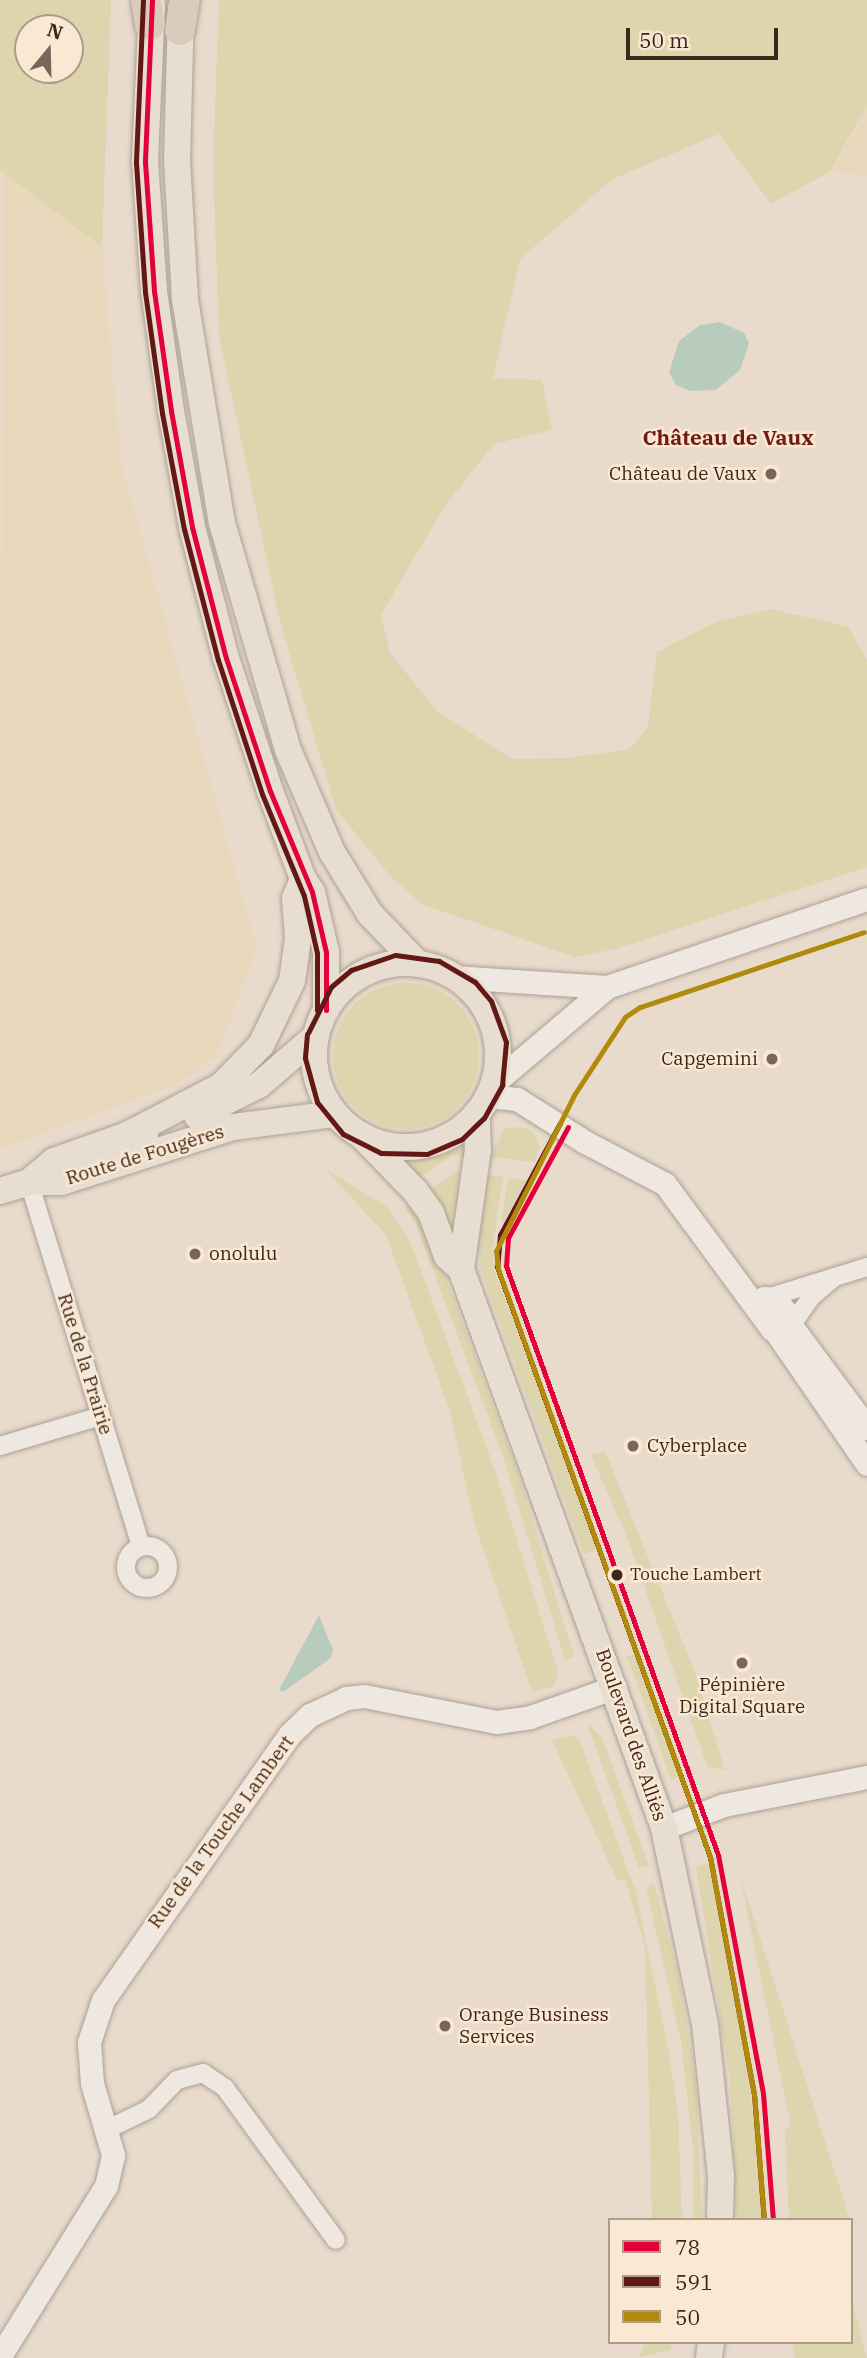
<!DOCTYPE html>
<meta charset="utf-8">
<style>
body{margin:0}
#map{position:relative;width:867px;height:2358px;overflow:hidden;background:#e8dbcc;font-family:"IBM Plex Serif",serif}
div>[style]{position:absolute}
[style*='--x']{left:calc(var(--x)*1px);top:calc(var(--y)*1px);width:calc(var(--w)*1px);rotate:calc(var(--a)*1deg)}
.farmland>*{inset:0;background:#e9d8bc}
.green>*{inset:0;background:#dcd5ad}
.round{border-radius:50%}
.water>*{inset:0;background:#b8ccbd}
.roads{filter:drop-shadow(0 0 2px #ada096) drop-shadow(0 0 2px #ada096)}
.street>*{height:18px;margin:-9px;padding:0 9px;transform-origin:9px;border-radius:9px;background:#efe8e0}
.street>.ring{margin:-9px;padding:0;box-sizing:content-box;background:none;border:18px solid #efe8e0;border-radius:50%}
.secondary>*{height:23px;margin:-11.5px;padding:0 11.5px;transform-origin:11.5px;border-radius:11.5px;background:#efe8e0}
.primary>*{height:26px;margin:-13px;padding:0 13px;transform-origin:13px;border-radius:13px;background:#e7ddd0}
.primary>.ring{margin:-13px;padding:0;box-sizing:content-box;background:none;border:26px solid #e7ddd0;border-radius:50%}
.highway>*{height:30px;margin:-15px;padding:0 15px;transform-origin:15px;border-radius:15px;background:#dbcbbd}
.bus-1>*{height:5px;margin:-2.5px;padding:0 2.5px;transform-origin:2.5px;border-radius:2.5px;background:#e4003a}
.bus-2>*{height:5px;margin:-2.5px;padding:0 2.5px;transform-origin:2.5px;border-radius:2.5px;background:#641814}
.bus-3>*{height:5px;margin:-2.5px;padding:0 2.5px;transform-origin:2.5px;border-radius:2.5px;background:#b18a0b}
.dots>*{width:19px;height:19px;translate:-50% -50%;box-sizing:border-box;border:4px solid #fae8d2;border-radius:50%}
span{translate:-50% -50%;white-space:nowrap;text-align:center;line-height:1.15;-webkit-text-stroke:5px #fae8d2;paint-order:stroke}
.bus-label{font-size:17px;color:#3d271c}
.left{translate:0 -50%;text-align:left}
.poi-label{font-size:19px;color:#3d271c}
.right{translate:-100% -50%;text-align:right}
.street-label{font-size:19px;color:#3d271c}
.neighbourhood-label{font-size:21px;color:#6f1a16;font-weight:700}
.legend{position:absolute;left:608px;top:2218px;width:245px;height:126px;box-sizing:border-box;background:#fae8d2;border:2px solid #ae9b89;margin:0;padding:9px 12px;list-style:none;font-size:21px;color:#3d271c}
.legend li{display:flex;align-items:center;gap:14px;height:35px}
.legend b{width:35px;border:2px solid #ae9b89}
.north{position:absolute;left:14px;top:14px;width:70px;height:70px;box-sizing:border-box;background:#fae8d2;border:2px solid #ae9b89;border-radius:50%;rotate:19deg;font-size:19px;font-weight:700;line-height:28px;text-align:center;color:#3d271c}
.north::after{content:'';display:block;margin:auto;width:24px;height:32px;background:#79665a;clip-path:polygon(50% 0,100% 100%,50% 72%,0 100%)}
.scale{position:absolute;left:626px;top:28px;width:152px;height:32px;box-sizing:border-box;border:4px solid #3d271c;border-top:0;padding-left:9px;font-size:21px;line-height:24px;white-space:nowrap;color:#3d271c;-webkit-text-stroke:5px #fae8d2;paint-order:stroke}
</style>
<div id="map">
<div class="farmland">
<div style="clip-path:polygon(867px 106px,867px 175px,829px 172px,856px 128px)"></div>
<div style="clip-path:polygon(3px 169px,102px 247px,121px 463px,257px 948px,216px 1057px,176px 1085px,0 1149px)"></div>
</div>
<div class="green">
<div style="clip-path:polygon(evenodd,0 0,111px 0,102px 247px,0 170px,0 0,28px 28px,70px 28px,70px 70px,28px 70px,28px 28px)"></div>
<div style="clip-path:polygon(219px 0,867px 0,867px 106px,829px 172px,771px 204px,719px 134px,613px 179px,520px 259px,493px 378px,542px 380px,552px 430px,494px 444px,444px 507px,381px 615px,390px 653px,437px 711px,512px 759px,569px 758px,629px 749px,648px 728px,657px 652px,718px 621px,772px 609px,848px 627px,867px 660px,867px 867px,615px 949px,576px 957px,423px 905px,390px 876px,336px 809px,280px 622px,219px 336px,213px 164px)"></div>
<div class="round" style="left:333px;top:983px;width:146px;height:146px"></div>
<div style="clip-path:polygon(523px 1127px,532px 1131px,540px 1147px,535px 1162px,490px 1157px,505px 1128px)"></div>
<div style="clip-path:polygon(466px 1144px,465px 1156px,453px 1155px,418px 1178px,404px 1162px,441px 1156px)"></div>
<div style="clip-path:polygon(324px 1168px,386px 1206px,409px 1239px,495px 1470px,558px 1672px,554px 1686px,532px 1692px,474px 1522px,450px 1411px,386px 1235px)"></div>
<div style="clip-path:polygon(458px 1171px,463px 1172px,451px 1231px,428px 1191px)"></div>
<div style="clip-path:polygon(488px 1175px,503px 1177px,492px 1252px,495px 1272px,599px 1549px,584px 1554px,481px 1271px,478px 1237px)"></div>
<div style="clip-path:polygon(509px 1177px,526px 1181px,503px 1222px,501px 1221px)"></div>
<div style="clip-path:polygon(412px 1202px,423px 1215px,518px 1473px,574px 1656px,565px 1660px,503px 1456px,415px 1222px,405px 1208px)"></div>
<div style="clip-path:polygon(605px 1451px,694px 1670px,725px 1770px,707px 1766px,628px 1540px,591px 1455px)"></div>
<div style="clip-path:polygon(637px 1654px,682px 1775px,671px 1780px,627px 1656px)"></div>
<div style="clip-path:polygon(587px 1723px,602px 1737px,649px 1866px,639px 1868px)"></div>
<div style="clip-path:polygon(573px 1735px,580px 1741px,636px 1892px,669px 2053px,678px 2113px,682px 2220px,652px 2220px,645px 1946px,625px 1880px,617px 1880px,552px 1740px)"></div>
<div style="clip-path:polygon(708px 1863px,746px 2045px,763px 2220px,737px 2220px,730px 2079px,696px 1867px)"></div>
<div style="clip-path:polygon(740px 1875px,850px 2220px,789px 2220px,785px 2130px,791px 2127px)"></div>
<div style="clip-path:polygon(654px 1883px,679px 1976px,696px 2082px,702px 2220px,694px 2220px,694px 2161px,682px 2046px,646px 1887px)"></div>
<div style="clip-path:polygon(851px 2300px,867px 2358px,795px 2358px,791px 2342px,851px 2342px)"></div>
<div style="clip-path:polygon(645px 2342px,672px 2342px,670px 2350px,640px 2357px)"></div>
</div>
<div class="water">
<div style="clip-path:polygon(720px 322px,744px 333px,749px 343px,740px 370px,716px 390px,690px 391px,676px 385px,669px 372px,679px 341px,700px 325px)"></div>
<div style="clip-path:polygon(319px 1615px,333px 1650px,331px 1658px,283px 1692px,279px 1690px)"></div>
</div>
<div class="roads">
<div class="street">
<div style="--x:29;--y:1182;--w:381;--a:72.9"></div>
<div style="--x:770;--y:1297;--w:102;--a:-17.2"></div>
<div style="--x:793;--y:1323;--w:32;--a:-55"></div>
<div style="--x:811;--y:1297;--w:30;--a:-40"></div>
<div style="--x:0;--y:1446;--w:105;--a:-16.5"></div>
<div class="ring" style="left:126px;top:1546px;width:24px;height:24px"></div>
<div style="--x:108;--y:2129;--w:46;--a:-26"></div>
<div style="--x:149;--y:2109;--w:40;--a:-46"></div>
<div style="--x:177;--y:2080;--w:27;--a:-15"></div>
<div style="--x:203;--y:2073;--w:27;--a:34"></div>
<div style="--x:225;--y:2088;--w:188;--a:53.9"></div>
</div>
<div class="secondary">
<div style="--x:453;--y:977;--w:154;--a:3.7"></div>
<div style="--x:494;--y:1083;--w:148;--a:-40.3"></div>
<div style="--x:607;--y:987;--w:274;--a:-18.7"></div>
<div style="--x:488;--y:1096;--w:29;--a:6"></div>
<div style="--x:517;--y:1099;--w:80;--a:32.3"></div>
<div style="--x:585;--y:1142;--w:90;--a:27.7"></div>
<div style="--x:665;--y:1184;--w:180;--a:53.6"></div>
<div style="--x:772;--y:1329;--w:9;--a:32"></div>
<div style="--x:780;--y:1334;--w:10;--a:-11"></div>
<div style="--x:790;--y:1332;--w:15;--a:-90"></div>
<div style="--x:790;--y:1317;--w:23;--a:-130"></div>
<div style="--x:775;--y:1299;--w:11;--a:-175"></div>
<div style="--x:764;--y:1298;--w:9;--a:122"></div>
<div style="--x:792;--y:1327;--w:126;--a:53.4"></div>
<div style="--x:776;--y:1332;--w:160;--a:55.4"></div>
<div style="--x:664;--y:1828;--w:64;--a:-21"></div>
<div style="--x:724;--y:1805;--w:146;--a:-11.1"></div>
<div style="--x:0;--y:2356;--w:200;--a:-58.1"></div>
<div style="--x:106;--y:2186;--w:32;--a:-77"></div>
<div style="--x:113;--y:2155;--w:75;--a:-106.3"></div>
<div style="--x:92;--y:2083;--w:41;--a:-94.2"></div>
<div style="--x:89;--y:2042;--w:44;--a:-71.6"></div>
<div style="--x:103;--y:2000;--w:324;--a:-54.9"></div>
<div style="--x:289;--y:1735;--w:29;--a:-44"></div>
<div style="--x:310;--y:1715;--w:40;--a:-25"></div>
<div style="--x:346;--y:1698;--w:18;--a:-6"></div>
<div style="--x:364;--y:1696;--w:135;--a:11.1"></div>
<div style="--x:496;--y:1722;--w:34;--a:-8"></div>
<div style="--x:530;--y:1717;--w:90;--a:-19.4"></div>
</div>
<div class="primary">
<div style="--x:152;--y:5;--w:157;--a:92.6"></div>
<div style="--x:145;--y:162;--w:129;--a:86"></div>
<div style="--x:154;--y:291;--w:121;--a:81.9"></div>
<div style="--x:171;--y:411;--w:118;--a:79.7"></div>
<div style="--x:192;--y:527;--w:135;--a:75.5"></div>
<div style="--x:226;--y:658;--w:140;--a:71.7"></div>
<div style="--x:270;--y:791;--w:94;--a:69.4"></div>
<div style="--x:303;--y:879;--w:16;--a:55"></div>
<div style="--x:312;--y:892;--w:62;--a:76.9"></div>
<div style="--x:326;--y:952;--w:58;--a:90"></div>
<div style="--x:181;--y:9;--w:151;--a:91.5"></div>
<div style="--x:177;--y:160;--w:140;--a:86.7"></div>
<div style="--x:185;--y:300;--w:226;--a:80.6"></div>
<div style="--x:222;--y:523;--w:236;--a:73.8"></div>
<div style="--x:288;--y:750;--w:111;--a:66.7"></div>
<div style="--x:332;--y:852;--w:73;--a:58.5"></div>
<div style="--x:370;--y:914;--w:69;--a:46.2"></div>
<div class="ring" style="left:314px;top:963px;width:158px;height:158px"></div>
<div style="--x:197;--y:1116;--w:69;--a:-26.6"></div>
<div style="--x:259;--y:1085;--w:75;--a:-40.7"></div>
<div style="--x:127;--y:1135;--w:106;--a:-27.5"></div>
<div style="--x:221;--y:1086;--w:57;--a:-45.7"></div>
<div style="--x:261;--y:1045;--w:71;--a:-64.2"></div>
<div style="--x:292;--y:981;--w:42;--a:-81.9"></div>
<div style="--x:298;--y:939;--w:41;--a:-94.2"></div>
<div style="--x:295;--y:898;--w:21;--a:-67"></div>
<div style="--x:361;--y:1135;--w:79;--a:46"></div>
<div style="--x:416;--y:1192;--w:26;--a:54"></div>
<div style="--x:431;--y:1213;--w:46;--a:69.6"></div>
<div style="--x:447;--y:1256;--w:19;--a:43"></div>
<div style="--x:461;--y:1269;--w:595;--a:70.04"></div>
<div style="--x:664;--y:1828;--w:200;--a:78.2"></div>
<div style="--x:705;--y:2024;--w:152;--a:84"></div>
<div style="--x:721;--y:2175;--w:45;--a:91.3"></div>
<div style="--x:29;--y:1182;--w:33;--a:-40"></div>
<div style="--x:54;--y:1161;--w:77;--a:-19.6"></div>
<div style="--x:127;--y:1135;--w:18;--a:-3"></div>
<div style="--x:0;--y:1191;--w:30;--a:-17"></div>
<div style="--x:29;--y:1182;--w:32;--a:0"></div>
<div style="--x:61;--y:1182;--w:181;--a:-17.7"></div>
<div style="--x:233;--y:1127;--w:103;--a:-7.3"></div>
<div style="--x:461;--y:1269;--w:120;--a:-81.9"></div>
<div style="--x:478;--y:1150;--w:37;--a:-92"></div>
<div style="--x:709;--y:2358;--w:16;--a:-83"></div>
</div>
<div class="highway">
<div style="--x:146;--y:0;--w:25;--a:81"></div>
<div style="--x:180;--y:30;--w:30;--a:-81"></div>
</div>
</div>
<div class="bus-1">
<div style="--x:152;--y:0;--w:162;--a:92.5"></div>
<div style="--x:145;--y:162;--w:129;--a:86"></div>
<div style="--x:154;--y:291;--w:121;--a:81.9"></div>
<div style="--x:171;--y:411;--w:118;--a:79.7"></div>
<div style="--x:192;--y:527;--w:135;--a:75.5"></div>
<div style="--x:226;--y:658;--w:140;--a:71.7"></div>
<div style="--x:270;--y:791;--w:109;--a:67.4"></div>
<div style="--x:312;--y:892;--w:62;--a:76.9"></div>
<div style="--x:326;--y:952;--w:58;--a:90"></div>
<div style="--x:568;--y:1127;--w:126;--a:118.4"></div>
<div style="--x:508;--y:1238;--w:28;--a:94"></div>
<div style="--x:506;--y:1266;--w:626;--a:70.2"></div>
<div style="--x:718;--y:1855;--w:242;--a:79.3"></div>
<div style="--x:763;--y:2093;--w:127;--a:85.5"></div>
</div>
<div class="bus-2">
<div style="--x:143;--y:0;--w:163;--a:92.5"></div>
<div style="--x:136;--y:163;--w:129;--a:86"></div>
<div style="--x:145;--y:292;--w:122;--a:82"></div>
<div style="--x:162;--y:413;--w:118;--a:79.3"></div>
<div style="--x:184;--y:529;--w:135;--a:75.5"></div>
<div style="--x:218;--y:660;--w:141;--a:71.8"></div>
<div style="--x:262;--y:794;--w:110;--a:67.6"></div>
<div style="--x:304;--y:896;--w:58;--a:77.2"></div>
<div style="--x:317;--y:953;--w:57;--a:90"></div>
<div style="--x:307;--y:1034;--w:24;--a:95"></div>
<div style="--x:305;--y:1058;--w:46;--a:74.7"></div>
<div style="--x:317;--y:1102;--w:41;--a:50.9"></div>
<div style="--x:343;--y:1134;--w:42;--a:26.6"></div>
<div style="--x:381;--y:1153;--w:46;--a:1.2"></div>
<div style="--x:427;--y:1154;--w:38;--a:-23"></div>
<div style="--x:462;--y:1139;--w:30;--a:-44"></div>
<div style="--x:484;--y:1118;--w:38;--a:-61"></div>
<div style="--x:502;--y:1085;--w:43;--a:-84.7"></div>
<div style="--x:506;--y:1042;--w:44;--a:-110.1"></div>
<div style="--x:491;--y:1001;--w:25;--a:-130"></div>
<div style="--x:475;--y:982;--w:42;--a:-149.7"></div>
<div style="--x:439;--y:961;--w:44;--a:-172.2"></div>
<div style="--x:395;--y:955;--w:46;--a:161.2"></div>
<div style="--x:351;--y:970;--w:26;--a:140"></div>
<div style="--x:331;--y:987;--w:51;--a:116.6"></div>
<div style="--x:560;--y:1123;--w:127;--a:118.2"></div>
<div style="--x:500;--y:1235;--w:32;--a:95"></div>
<div style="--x:497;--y:1267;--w:627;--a:70.15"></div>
<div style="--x:710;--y:1857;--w:241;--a:79.5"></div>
<div style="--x:754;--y:2094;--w:126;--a:85.5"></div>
</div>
<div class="bus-3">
<div style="--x:764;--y:2220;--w:126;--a:-94.5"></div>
<div style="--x:754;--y:2094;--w:241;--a:-100.5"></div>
<div style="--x:710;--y:1857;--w:625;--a:-109.83"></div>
<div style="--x:498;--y:1269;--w:18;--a:-96"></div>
<div style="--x:496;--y:1251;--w:174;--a:-63.4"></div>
<div style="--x:574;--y:1095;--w:93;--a:-56.8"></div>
<div style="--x:625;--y:1017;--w:18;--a:-34"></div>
<div style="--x:640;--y:1007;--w:236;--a:-18.5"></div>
</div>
<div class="dots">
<div style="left:771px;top:474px;background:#79665a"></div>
<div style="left:772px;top:1059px;background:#79665a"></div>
<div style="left:195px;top:1254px;background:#79665a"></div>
<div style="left:633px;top:1446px;background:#79665a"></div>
<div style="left:617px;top:1575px;background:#3d271c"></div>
<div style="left:742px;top:1663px;background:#79665a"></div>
<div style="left:445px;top:2026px;background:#79665a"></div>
</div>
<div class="bus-label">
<span class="left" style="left:630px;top:1575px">Touche Lambert</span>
</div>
<div class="poi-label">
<span class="right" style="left:757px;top:474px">Château de Vaux</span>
<span class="right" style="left:758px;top:1059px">Capgemini</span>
<span class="left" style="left:209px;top:1254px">onolulu</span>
<span class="left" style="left:647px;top:1446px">Cyberplace</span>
<span style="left:742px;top:1696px">Pépinière<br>Digital Square</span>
<span class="left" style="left:459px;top:2026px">Orange Business<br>Services</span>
</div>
<div class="street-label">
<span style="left:145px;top:1155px;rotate:-17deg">Route de Fougères</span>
<span style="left:85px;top:1364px;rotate:73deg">Rue de la Prairie</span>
<span style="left:631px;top:1735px;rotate:71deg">Boulevard des Alliés</span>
<span style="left:221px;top:1832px;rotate:-54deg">Rue de la Touche Lambert</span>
</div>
<div class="neighbourhood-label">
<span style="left:728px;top:437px">Château de Vaux</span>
</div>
<ul class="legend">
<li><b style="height:9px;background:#e4003a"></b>78</li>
<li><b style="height:9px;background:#641814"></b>591</li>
<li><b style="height:9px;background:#b18a0b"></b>50</li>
</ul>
<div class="north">N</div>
<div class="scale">50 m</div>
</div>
